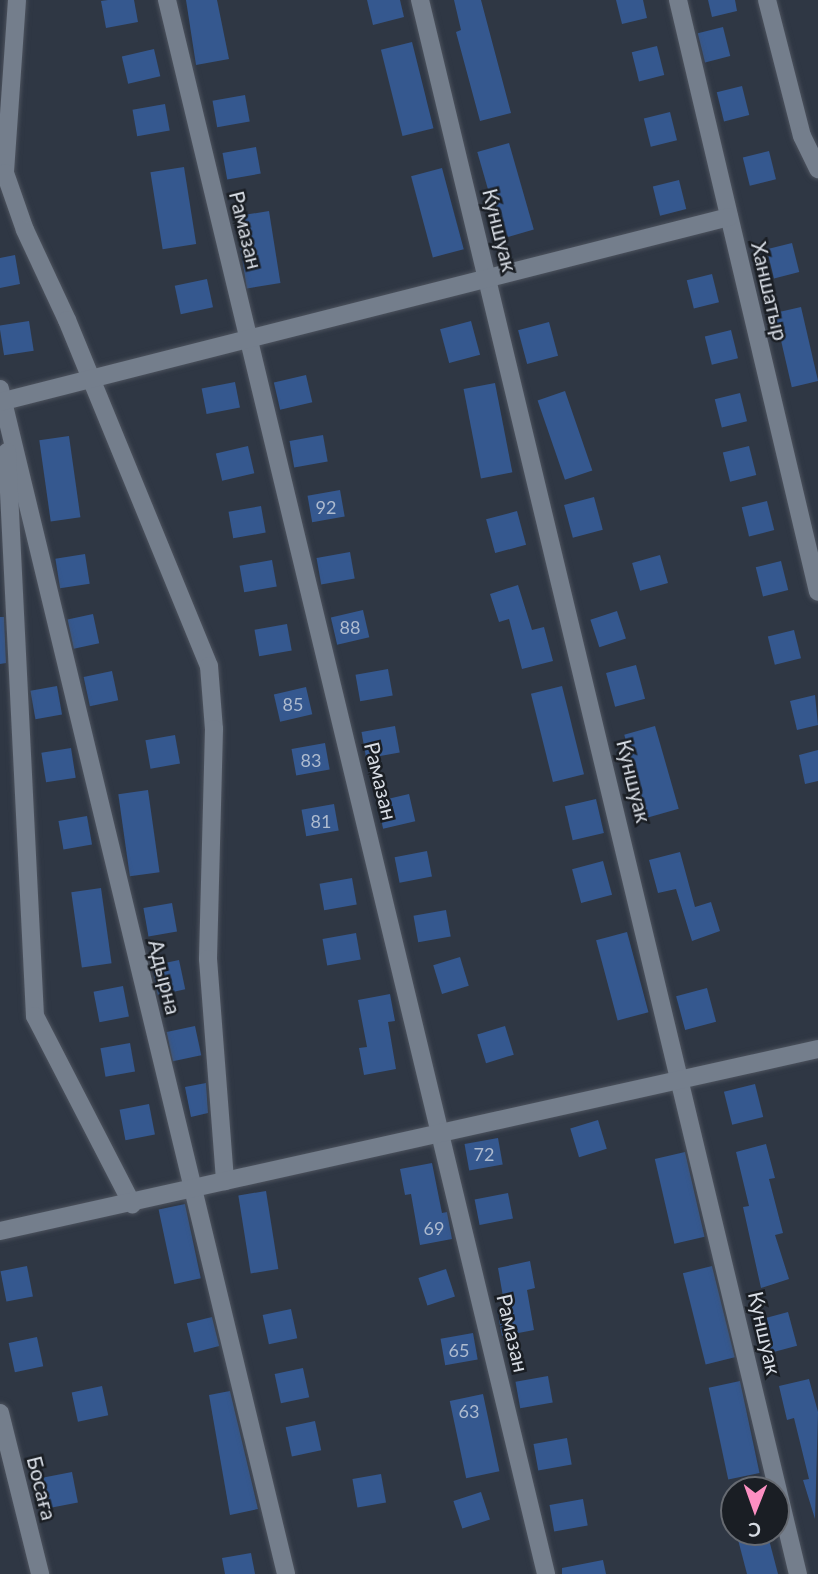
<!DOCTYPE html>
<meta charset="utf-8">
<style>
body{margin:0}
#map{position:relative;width:818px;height:1574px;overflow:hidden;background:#2f3744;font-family:Lato,sans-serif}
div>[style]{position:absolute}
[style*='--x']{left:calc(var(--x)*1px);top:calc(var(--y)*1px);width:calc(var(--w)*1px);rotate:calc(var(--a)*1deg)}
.building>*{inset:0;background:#35588f;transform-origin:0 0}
.roads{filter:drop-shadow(0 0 2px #4d535e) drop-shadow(0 0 2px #4d535e)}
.minor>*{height:18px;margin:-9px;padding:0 9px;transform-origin:9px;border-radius:9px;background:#747e8c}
span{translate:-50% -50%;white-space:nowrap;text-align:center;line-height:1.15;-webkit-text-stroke:5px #1a1e24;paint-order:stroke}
.number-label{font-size:18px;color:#aebbcf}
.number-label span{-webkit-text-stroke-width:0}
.street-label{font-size:21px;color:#d7dce4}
.north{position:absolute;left:720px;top:1476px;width:70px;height:70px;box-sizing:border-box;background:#1a1e24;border:2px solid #666a71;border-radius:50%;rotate:181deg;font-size:19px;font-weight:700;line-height:28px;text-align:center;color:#d7dce4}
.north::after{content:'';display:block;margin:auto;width:24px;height:32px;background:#fc8fc2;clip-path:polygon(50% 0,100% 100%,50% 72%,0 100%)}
</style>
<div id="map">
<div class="building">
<div style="clip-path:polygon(108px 0,134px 0,138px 22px,106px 28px,101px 1px)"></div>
<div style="clip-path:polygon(186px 0,217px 0,229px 59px,196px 65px)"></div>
<div style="clip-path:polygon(367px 0,400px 0,404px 17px,373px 25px)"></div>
<div style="clip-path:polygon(454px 0,481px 0,511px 113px,480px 121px,456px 32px,461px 30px)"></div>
<div style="clip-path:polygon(616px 0,643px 0,647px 18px,622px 24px)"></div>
<div style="clip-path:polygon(708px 0,735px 0,737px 11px,712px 17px)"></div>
<div style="left:723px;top:27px;width:30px;height:26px;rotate:76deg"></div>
<div style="left:412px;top:42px;width:89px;height:32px;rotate:76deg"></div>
<div style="left:657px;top:46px;width:30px;height:26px;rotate:76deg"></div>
<div style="left:154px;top:49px;width:28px;height:33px;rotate:77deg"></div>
<div style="left:742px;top:86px;width:30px;height:26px;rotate:76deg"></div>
<div style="left:245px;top:95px;width:27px;height:33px;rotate:80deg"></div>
<div style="left:165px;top:104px;width:27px;height:33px;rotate:80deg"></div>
<div style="left:670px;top:112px;width:29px;height:27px;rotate:76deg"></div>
<div style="left:509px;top:143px;width:90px;height:33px;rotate:74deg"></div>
<div style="left:256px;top:147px;width:27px;height:34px;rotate:80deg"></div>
<div style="left:769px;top:151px;width:29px;height:27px;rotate:76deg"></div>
<div style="left:184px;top:167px;width:78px;height:34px;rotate:81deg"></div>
<div style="left:442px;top:168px;width:84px;height:32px;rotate:75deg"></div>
<div style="left:679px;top:180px;width:30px;height:27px;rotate:76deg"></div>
<div style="left:269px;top:211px;width:73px;height:34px;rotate:81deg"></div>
<div style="left:792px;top:243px;width:30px;height:26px;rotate:76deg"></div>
<div style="clip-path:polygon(15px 255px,20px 284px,0 288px,0 258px)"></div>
<div style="left:712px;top:274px;width:29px;height:26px;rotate:76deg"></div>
<div style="left:207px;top:279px;width:29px;height:33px;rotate:78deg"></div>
<div style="left:801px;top:307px;width:76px;height:27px;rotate:77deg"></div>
<div style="left:29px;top:321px;width:30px;height:30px;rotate:81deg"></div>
<div style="left:471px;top:321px;width:35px;height:32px;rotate:75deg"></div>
<div style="left:549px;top:322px;width:35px;height:32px;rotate:75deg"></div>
<div style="left:731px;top:330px;width:29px;height:27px;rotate:76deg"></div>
<div style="left:306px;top:375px;width:28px;height:33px;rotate:77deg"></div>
<div style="left:235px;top:382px;width:26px;height:34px;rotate:79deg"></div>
<div style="left:495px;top:383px;width:91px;height:32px;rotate:79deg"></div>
<div style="left:565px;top:391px;width:84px;height:29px;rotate:71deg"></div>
<div style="left:740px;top:393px;width:29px;height:26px;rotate:76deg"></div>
<div style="left:323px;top:435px;width:27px;height:34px;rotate:80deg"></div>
<div style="left:69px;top:436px;width:82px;height:30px;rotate:82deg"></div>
<div style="left:248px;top:446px;width:28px;height:33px;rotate:77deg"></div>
<div style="left:749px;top:446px;width:30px;height:27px;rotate:76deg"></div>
<div style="left:340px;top:490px;width:27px;height:33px;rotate:80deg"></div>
<div style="left:594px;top:497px;width:34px;height:31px;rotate:75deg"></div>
<div style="left:767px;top:501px;width:30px;height:26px;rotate:76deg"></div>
<div style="left:261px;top:506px;width:27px;height:33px;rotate:80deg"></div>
<div style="left:517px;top:511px;width:35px;height:32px;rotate:75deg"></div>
<div style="left:350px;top:552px;width:27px;height:34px;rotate:80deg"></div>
<div style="left:85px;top:554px;width:30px;height:30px;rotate:81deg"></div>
<div style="left:660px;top:555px;width:29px;height:29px;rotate:74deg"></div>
<div style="left:272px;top:560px;width:27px;height:33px;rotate:80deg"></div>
<div style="left:781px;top:561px;width:30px;height:26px;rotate:76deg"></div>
<div style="clip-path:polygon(518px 585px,532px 630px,544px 627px,553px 661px,522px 669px,509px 619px,499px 622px,490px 594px)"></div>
<div style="left:363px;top:610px;width:28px;height:33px;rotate:77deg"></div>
<div style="left:617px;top:611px;width:29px;height:28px;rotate:72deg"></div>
<div style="left:93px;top:614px;width:30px;height:26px;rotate:78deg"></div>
<div style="clip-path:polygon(0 617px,4px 617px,6px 663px,0 664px)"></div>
<div style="left:287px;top:624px;width:27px;height:33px;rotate:80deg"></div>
<div style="left:794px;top:630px;width:29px;height:27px;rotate:76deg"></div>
<div style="left:636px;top:665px;width:35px;height:31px;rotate:75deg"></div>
<div style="left:388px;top:669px;width:27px;height:33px;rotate:80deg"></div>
<div style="left:112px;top:671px;width:30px;height:29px;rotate:78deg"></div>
<div style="left:57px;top:686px;width:29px;height:27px;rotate:80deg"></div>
<div style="left:562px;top:686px;width:91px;height:32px;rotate:76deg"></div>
<div style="left:306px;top:687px;width:28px;height:33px;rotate:77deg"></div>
<div style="clip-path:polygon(815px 695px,818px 725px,797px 730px,790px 701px)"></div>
<div style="left:395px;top:726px;width:27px;height:34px;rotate:80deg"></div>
<div style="left:655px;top:726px;width:86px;height:32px;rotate:74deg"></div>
<div style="left:175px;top:735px;width:29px;height:30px;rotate:80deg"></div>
<div style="left:325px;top:743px;width:27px;height:34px;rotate:80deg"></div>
<div style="left:71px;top:748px;width:30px;height:30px;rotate:81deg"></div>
<div style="clip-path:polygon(818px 750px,818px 781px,805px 784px,799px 755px)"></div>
<div style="left:148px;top:790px;width:83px;height:30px;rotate:82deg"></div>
<div style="left:409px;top:794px;width:28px;height:33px;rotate:77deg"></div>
<div style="left:596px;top:799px;width:35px;height:32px;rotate:77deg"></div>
<div style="left:334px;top:804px;width:27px;height:33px;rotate:80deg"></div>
<div style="left:87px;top:816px;width:29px;height:29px;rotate:80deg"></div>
<div style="left:427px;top:851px;width:26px;height:33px;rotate:79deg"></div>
<div style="clip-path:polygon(680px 852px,695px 907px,711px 902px,720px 931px,692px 941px,676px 889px,658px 893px,649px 860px)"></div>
<div style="left:603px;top:861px;width:35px;height:32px;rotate:75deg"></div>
<div style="left:352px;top:878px;width:27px;height:33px;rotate:80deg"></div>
<div style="left:101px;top:888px;width:76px;height:30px;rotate:82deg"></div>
<div style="left:172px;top:903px;width:29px;height:29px;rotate:80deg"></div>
<div style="left:446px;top:910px;width:27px;height:33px;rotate:80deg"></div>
<div style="left:627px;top:932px;width:83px;height:32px;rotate:75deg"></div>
<div style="left:356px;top:933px;width:27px;height:34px;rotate:80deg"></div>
<div style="left:460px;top:957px;width:30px;height:28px;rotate:73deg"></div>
<div style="left:179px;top:960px;width:30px;height:28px;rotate:78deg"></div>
<div style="left:123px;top:986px;width:31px;height:30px;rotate:79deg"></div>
<div style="left:707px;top:988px;width:35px;height:32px;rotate:75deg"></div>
<div style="clip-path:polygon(390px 994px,395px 1021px,388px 1022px,396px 1069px,364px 1075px,359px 1048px,367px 1047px,358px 1000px)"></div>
<div style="left:195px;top:1026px;width:30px;height:29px;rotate:78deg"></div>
<div style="left:505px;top:1026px;width:30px;height:29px;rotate:73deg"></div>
<div style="left:130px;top:1043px;width:29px;height:30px;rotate:80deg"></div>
<div style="clip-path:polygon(206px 1083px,208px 1113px,191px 1117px,185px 1087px)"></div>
<div style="left:755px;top:1084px;width:34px;height:32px;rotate:76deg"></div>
<div style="left:149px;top:1104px;width:31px;height:30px;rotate:79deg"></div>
<div style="left:598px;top:1120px;width:30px;height:29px;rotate:73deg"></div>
<div style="left:498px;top:1138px;width:27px;height:34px;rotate:80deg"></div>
<div style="clip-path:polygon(766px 1144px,775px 1178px,769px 1179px,783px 1233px,775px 1235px,789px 1279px,761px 1288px,743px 1207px,749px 1206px,736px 1152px)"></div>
<div style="left:685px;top:1152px;width:87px;height:31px;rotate:77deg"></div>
<div style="clip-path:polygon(432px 1163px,442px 1213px,447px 1212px,452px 1239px,420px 1245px,411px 1194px,405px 1195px,400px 1169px)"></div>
<div style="left:266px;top:1191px;width:79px;height:28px;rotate:81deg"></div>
<div style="left:508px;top:1193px;width:26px;height:34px;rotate:79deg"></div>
<div style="left:185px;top:1204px;width:76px;height:27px;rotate:78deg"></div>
<div style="clip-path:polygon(530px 1261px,535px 1288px,527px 1290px,534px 1330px,502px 1336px,497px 1309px,505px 1308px,498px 1268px)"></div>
<div style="left:27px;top:1266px;width:31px;height:27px;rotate:79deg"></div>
<div style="left:712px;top:1266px;width:94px;height:30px;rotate:76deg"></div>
<div style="left:446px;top:1269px;width:29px;height:29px;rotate:72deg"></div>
<div style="left:291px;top:1309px;width:30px;height:29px;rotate:78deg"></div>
<div style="left:788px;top:1312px;width:35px;height:32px;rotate:75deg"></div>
<div style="left:212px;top:1317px;width:30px;height:26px;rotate:76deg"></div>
<div style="left:473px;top:1333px;width:27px;height:33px;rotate:80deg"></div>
<div style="left:37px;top:1337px;width:30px;height:29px;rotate:78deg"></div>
<div style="left:303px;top:1368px;width:30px;height:29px;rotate:78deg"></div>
<div style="left:548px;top:1376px;width:27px;height:33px;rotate:80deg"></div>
<div style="clip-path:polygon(809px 1379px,818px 1412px,815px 1519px,803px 1480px,809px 1479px,794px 1418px,787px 1420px,779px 1386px)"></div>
<div style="left:740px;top:1381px;width:94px;height:32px;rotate:78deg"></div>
<div style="left:102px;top:1386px;width:30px;height:31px;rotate:78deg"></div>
<div style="clip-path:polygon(230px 1391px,258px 1509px,230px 1515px,209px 1395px)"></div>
<div style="left:483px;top:1394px;width:79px;height:34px;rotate:78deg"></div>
<div style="left:315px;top:1421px;width:30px;height:30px;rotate:78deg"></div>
<div style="left:567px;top:1438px;width:27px;height:34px;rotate:80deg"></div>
<div style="left:72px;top:1472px;width:31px;height:29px;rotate:79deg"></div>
<div style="left:381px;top:1474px;width:29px;height:29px;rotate:80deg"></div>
<div style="left:481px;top:1492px;width:29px;height:29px;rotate:72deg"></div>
<div style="left:583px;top:1499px;width:27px;height:34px;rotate:80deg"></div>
<div style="clip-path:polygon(736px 1532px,767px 1532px,778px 1574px,747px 1574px)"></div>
<div style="clip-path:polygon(251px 1553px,255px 1574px,225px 1574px,222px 1558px)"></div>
<div style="clip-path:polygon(603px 1560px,606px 1574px,562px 1574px,562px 1568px)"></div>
</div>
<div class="roads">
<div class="minor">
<div style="--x:17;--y:0;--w:173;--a:94"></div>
<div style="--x:5;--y:173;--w:60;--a:70.7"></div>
<div style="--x:25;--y:230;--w:99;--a:65"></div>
<div style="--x:67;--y:320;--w:374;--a:67.7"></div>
<div style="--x:209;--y:666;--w:63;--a:85.5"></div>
<div style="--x:214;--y:729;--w:230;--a:91.5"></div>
<div style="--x:208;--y:959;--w:223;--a:85.6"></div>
<div style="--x:167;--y:0;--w:1619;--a:76.46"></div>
<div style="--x:420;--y:0;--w:1619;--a:76.5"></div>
<div style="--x:678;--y:0;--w:608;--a:76.69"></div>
<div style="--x:767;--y:0;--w:140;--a:75.6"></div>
<div style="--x:802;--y:136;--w:37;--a:64"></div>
<div style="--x:0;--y:389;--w:1219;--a:76.43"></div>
<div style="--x:0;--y:402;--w:752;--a:-14.24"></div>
<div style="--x:7;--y:452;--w:565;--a:87.16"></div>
<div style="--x:35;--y:1016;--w:212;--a:62.7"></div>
<div style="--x:0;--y:1231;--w:838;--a:-12.54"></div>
<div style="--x:0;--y:1413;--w:166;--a:76"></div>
</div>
</div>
<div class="number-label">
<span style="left:326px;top:507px">92</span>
<span style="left:350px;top:627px">88</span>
<span style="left:293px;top:704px">85</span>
<span style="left:311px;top:760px">83</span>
<span style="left:321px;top:821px">81</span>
<span style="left:484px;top:1154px">72</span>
<span style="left:434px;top:1228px">69</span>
<span style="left:459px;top:1350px">65</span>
<span style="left:469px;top:1411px">63</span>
</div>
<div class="street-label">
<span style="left:246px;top:230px;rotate:76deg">Рамазан</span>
<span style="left:500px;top:230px;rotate:76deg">Куншуак</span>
<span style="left:770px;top:291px;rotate:77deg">Ханшатыр</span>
<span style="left:381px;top:781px;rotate:76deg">Рамазан</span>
<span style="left:634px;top:781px;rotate:76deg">Куншуак</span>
<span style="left:165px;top:977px;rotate:76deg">Адырна</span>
<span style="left:513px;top:1333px;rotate:77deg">Рамазан</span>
<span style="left:765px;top:1333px;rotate:77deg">Куншуак</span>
<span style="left:42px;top:1488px;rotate:76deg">Босаға</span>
</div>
<div class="north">С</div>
</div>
